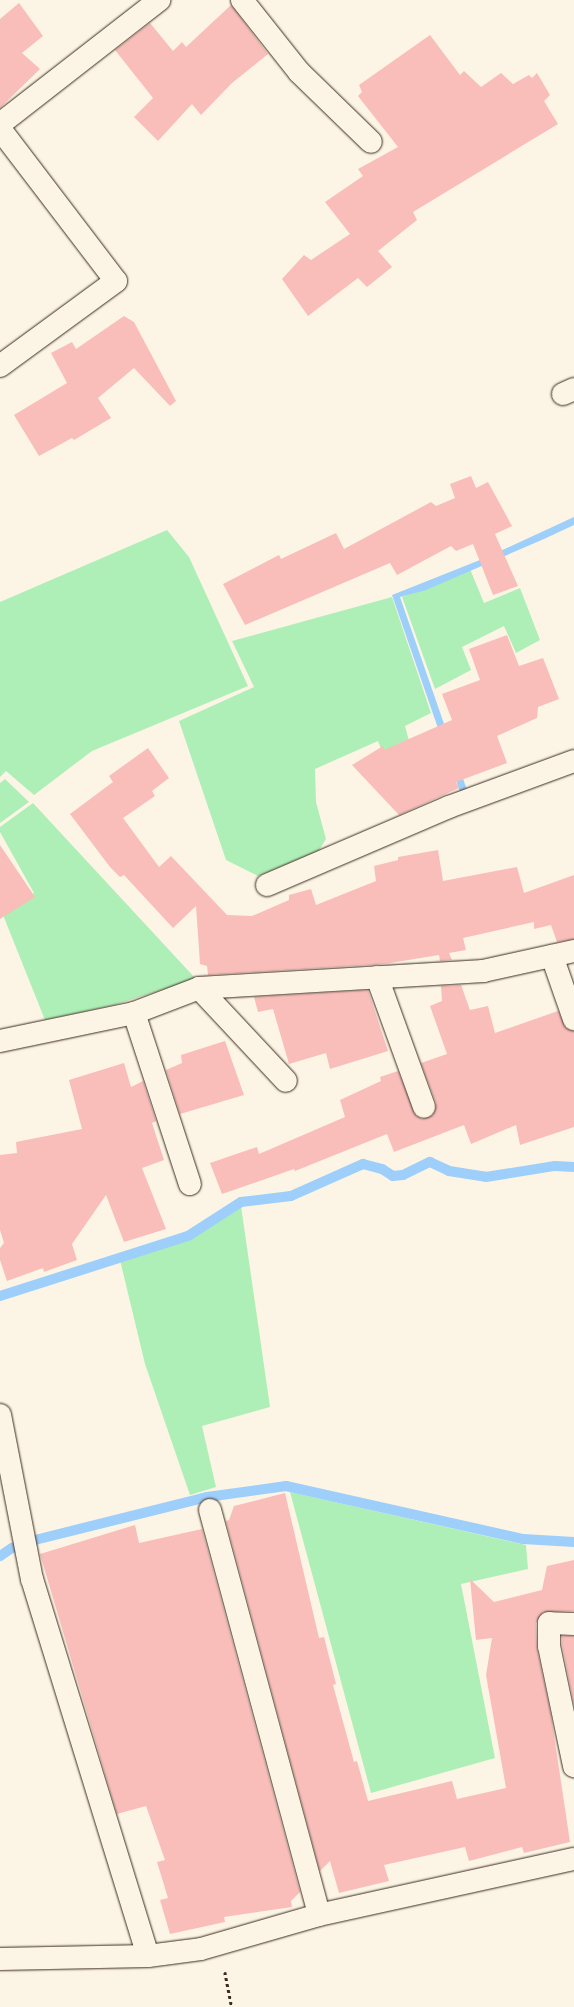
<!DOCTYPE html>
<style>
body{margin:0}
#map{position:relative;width:574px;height:2007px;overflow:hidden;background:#fcf5e5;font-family:Sriracha,sans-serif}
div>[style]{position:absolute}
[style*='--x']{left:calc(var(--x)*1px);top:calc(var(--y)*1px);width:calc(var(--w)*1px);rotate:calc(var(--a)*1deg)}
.green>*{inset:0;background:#aeefb7}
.water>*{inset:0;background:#9ecefa}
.stream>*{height:10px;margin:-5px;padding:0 5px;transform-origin:5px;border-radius:5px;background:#9ecefa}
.building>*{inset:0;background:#f9bdba}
.path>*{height:2.5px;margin-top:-1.25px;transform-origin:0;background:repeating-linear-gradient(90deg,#3b2a1e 0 3px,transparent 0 6px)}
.roads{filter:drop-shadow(0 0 1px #3b2a1e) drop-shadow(0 0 1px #3b2a1e)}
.minor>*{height:22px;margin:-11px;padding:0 11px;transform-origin:11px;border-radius:11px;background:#fcf5e5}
span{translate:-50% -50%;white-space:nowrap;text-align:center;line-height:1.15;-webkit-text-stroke:3px #fcf5e5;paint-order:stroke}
</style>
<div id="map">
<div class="green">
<div style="clip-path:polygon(167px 530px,189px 557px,248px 686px,92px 751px,34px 795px,6px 771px,0 777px,0 602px)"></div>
<div style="clip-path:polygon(470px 569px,484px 603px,520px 588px,540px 640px,516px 653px,504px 626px,462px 647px,471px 670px,435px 689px,402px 597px)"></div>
<div style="clip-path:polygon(392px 597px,431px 713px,405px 726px,412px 752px,387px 765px,378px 741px,315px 769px,316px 802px,326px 839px,318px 852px,258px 876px,226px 860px,179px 721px,254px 687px,232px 641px)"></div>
<div style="clip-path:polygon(5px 779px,29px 802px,0 823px,0 783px)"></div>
<div style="clip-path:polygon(33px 803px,196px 979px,114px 1005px,45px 1020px,3px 915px,34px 893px,0 832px,0 827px)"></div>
<div style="clip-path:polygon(241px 1206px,270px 1407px,202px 1426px,216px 1487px,190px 1495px,145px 1364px,120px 1260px,186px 1239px)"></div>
<div style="clip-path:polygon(290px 1492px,526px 1545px,528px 1569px,461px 1584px,495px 1758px,371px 1793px)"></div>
</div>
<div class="water">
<div style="clip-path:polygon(574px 517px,574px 525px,544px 539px,426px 590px,400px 597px,467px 790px,460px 792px,392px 595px,485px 558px)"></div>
</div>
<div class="stream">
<div style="--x:0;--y:1296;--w:197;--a:-17.7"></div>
<div style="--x:188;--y:1236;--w:63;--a:-32.7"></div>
<div style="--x:241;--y:1202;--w:50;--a:-6.8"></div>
<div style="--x:291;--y:1196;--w:79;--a:-24"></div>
<div style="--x:363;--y:1164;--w:20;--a:15"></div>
<div style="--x:382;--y:1169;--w:13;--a:32"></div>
<div style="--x:393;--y:1176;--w:10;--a:-6"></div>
<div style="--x:403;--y:1175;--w:30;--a:-26"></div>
<div style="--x:430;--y:1162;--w:21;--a:25"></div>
<div style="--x:449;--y:1171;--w:37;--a:9"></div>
<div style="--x:486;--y:1177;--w:70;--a:-9.1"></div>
<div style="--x:555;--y:1166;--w:19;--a:3"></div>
<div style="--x:0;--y:1556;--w:14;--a:-34"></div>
<div style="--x:12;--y:1548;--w:24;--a:-19"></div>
<div style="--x:35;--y:1540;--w:177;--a:-14"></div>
<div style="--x:207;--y:1497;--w:80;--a:-7.9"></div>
<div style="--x:286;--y:1486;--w:243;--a:12.6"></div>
<div style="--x:523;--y:1539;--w:51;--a:3.4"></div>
</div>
<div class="building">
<div style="clip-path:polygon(19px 3px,43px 36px,22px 53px,40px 69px,0 108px,0 19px)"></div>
<div style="clip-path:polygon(231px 5px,268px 54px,232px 83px,201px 115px,192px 104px,158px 141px,134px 117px,153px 98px,115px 50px,150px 23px,173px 51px,182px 42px,186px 47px)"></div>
<div style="clip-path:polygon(430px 35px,460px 75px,464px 71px,481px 87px,501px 73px,513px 84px,529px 75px,532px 78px,537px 73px,550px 95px,544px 101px,558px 124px,413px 212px,417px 220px,378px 251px,392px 267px,367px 287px,358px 278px,308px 316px,282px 279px,304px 255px,311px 260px,350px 234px,325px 202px,363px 176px,358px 169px,398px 147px,358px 96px,362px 92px,359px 85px)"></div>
<div style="clip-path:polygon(124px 316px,134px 322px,176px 401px,170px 406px,134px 368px,98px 398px,111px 418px,74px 440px,72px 438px,39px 456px,14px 415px,67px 383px,51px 353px,72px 342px,76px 349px)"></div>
<div style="clip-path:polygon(471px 476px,476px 488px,488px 482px,512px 526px,495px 534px,518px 586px,493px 595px,473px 544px,456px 551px,451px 546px,397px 575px,390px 563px,245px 625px,223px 584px,279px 555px,281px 559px,336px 533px,344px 549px,431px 502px,436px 506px,455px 498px,450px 484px)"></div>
<div style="clip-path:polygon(507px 635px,519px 666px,543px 658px,559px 699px,538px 707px,537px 718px,497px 736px,507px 763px,456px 782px,459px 788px,399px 815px,352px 765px,383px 746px,384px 750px,452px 720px,442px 694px,480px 680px,469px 649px)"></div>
<div style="clip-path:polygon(148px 748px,169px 778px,152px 791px,155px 796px,123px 818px,159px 867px,171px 856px,227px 915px,252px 916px,289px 900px,289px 895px,311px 889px,316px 905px,376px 881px,374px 866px,398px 860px,398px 857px,438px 850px,443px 881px,517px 867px,524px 893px,574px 875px,574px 939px,557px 942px,551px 925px,534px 929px,534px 922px,463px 938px,466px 950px,449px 953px,452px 960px,440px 961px,439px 955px,384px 964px,208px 975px,207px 966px,200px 964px,196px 906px,173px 928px,124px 875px,120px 877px,110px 867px,70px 814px,113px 782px,109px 776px)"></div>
<div style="clip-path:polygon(0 845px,35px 897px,0 919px)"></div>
<div style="clip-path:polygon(461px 985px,470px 1010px,488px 1006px,495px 1033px,558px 1011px,566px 1028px,574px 1031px,574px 1127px,520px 1145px,516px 1125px,471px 1144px,464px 1125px,394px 1152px,387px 1134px,295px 1171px,294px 1169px,222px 1194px,210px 1163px,257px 1147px,259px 1154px,345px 1117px,340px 1100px,381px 1081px,380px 1077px,398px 1071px,416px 1116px,422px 1119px,433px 1115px,436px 1103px,421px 1063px,447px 1054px,430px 1006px,442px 1001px,441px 986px)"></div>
<div style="clip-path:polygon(368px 990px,388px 1051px,330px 1069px,326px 1053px,289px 1064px,273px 1009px,258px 1012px,254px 997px)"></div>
<div style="clip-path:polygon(225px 1041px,244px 1095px,180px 1114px,166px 1070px,182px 1063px,181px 1055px)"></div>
<div style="clip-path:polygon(124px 1063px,131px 1087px,143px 1081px,156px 1121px,152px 1123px,164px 1160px,142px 1168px,166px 1229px,124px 1242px,106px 1195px,72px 1244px,77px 1260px,44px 1272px,43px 1268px,7px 1281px,0 1260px,0 1248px,4px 1243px,0 1230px,0 1155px,17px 1153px,16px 1142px,82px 1129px,69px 1080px)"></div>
<div style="clip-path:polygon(285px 1493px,319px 1638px,324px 1637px,336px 1684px,333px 1685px,354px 1762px,357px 1761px,368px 1801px,452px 1781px,457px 1799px,506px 1788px,486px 1675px,492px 1638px,476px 1640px,470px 1579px,494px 1602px,542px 1590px,547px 1566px,574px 1560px,574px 1611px,543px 1612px,536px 1623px,537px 1649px,551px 1715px,570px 1842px,524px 1853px,522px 1847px,469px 1861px,465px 1847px,384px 1865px,389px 1881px,339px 1893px,330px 1861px,320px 1871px,226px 1521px,229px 1520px,234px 1506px)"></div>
<div style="clip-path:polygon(135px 1525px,139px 1543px,202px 1529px,300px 1892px,291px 1901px,292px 1907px,224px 1917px,225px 1922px,170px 1934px,160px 1900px,168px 1898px,157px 1862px,165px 1860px,146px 1806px,117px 1814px,40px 1554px)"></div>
<div style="clip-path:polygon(562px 1636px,574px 1636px,574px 1705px,562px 1645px)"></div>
</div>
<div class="path">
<div style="--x:225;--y:1972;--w:36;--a:79"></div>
</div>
<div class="roads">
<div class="minor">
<div style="--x:242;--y:0;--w:92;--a:51.6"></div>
<div style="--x:299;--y:72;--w:100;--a:44.2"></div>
<div style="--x:0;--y:124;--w:202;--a:-37.9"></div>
<div style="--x:0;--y:129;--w:191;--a:52.7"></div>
<div style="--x:116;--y:281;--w:144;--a:143.8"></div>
<div style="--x:563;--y:394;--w:12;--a:-24"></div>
<div style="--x:267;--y:885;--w:198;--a:-23.2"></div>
<div style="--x:449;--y:807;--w:133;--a:-20.2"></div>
<div style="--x:552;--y:956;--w:67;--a:70.8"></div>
<div style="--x:377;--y:977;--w:138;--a:70.1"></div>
<div style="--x:199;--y:988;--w:127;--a:46.9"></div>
<div style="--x:134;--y:1013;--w:180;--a:71.9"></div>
<div style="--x:0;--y:1041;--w:137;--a:-11.8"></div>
<div style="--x:134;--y:1013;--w:70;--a:-21"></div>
<div style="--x:199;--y:988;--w:285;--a:-3.4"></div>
<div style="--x:483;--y:971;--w:93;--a:-12.4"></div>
<div style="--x:0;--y:1415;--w:167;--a:79"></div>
<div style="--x:32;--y:1579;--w:394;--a:72.9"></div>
<div style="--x:210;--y:1510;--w:419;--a:74.9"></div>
<div style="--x:574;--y:1624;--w:25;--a:-178"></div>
<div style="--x:549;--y:1623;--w:23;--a:90"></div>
<div style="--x:549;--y:1646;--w:123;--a:78.2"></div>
<div style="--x:0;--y:1959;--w:148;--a:-1.2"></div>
<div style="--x:148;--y:1956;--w:53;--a:-7.5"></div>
<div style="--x:201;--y:1949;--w:123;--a:-16.1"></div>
<div style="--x:319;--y:1915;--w:261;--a:-12.4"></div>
</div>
</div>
</div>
